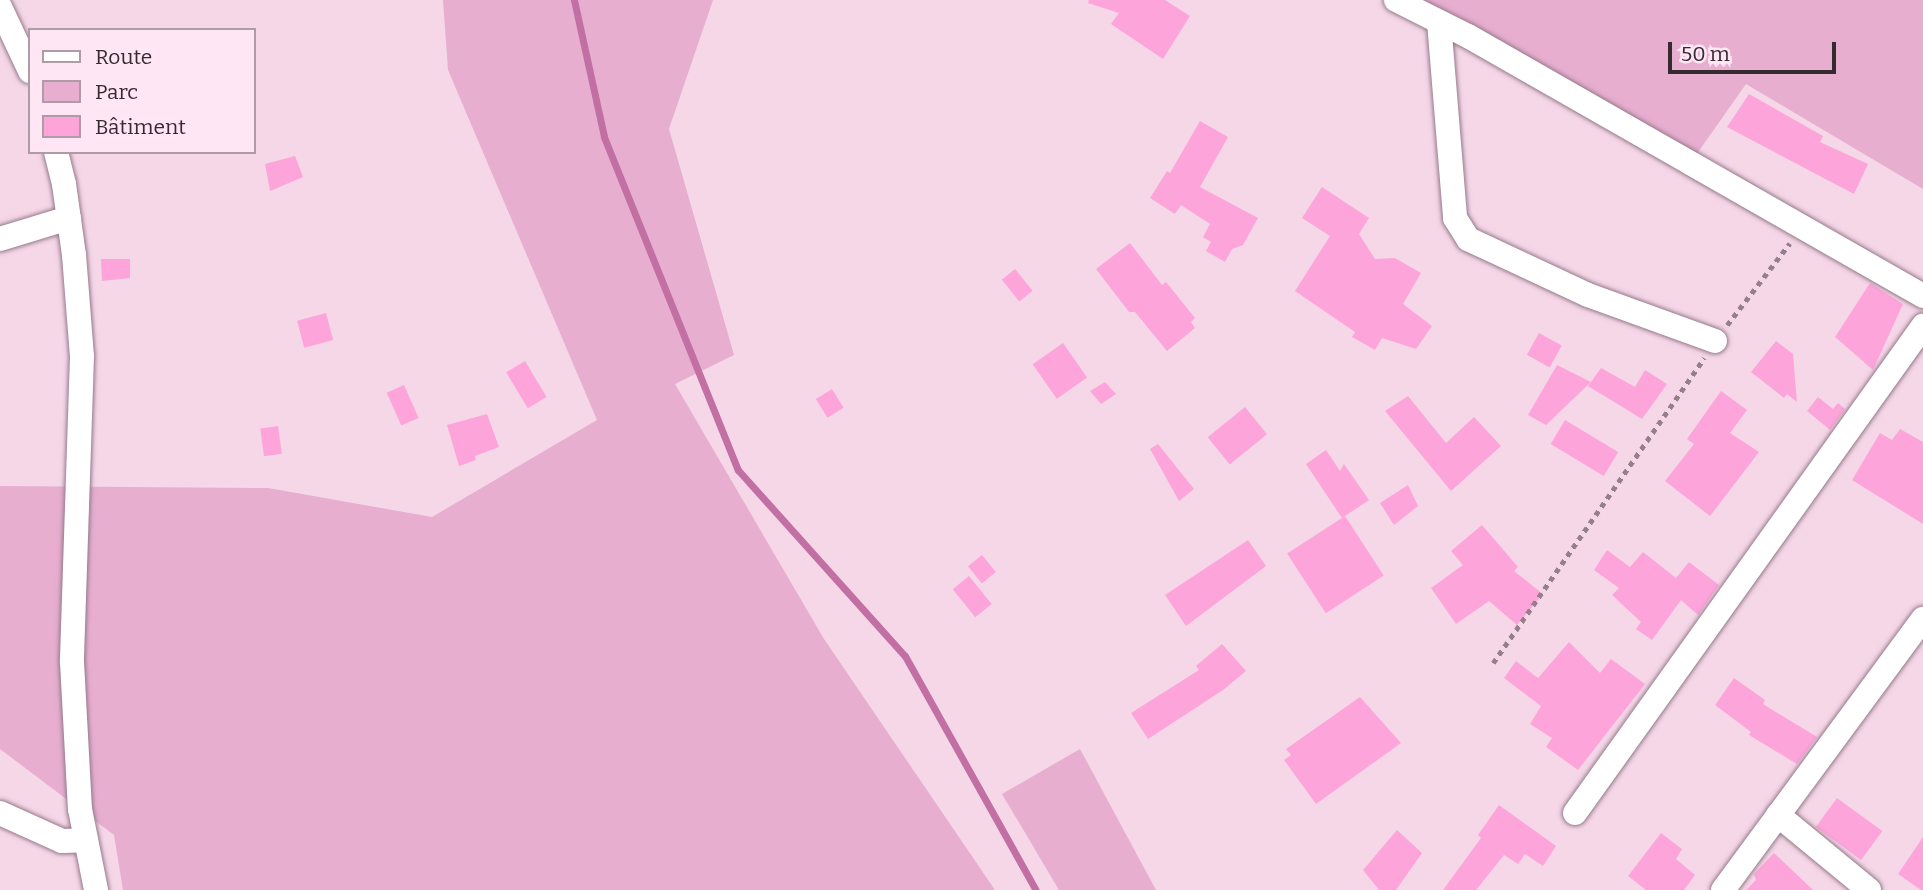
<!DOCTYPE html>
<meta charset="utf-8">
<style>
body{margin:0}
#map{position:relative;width:1923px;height:890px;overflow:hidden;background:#f5d7e8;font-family:Bitter,serif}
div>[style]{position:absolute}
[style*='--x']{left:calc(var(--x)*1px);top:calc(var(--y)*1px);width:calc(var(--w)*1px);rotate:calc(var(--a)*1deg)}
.green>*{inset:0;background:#e7aed0}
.stream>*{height:7px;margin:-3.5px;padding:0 3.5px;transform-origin:3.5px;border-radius:3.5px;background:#c26fa3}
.building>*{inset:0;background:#fda5db;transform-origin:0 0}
.path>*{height:4.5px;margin-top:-2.25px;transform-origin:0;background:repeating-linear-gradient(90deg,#947f8b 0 5px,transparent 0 10px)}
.roads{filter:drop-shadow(0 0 2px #967a8a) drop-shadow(0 0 2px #967a8a)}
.minor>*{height:24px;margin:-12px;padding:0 12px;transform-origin:12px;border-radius:12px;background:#fff}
span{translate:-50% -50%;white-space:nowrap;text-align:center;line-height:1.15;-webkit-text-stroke:7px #ffe6f4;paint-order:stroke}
.legend{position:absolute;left:28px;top:28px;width:228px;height:126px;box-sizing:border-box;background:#ffe6f4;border:2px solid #af9ba6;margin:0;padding:9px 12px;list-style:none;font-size:21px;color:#362a31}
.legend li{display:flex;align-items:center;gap:14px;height:35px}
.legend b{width:35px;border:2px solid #af9ba6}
.scale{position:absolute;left:1668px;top:42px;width:168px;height:32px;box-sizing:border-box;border:4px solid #362a31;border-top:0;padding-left:9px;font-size:21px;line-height:24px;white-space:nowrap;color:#362a31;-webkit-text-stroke:5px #ffe6f4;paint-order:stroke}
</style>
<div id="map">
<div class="green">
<div style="clip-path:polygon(443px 0,713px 0,669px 129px,734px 355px,675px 384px,824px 639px,995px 890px,123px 890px,114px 835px,0 749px,0 486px,268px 488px,432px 517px,597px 420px,448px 70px)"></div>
<div style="clip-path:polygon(1419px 0,1923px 0,1923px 189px,1746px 84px,1696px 155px)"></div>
<div style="clip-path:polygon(1080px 749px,1156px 890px,1059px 890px,1002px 794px)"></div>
</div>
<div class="stream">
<div style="--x:574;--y:0;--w:140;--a:77.6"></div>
<div style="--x:604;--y:137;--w:359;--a:68.1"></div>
<div style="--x:738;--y:470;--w:250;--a:48.1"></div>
<div style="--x:905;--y:656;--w:268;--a:60.8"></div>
</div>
<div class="building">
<div style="clip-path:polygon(1089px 0,1165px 0,1190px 16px,1163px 59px,1111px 24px,1119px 13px,1088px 3px)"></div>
<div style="clip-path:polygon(1749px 94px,1823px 136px,1820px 142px,1868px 164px,1854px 194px,1727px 127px)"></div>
<div style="clip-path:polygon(1200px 121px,1228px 137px,1200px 187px,1258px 218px,1243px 245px,1232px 249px,1225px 262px,1206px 251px,1211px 242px,1203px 237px,1210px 224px,1181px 205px,1175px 214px,1150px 198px,1167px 171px,1170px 173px)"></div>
<div style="clip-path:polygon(295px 156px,303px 177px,270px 191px,265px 164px)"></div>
<div style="clip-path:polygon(1322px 187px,1369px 218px,1359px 234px,1375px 259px,1395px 258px,1421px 273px,1403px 304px,1432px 326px,1416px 349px,1382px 338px,1375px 350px,1352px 337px,1355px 332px,1295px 291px,1330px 236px,1302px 218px)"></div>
<div style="clip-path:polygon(1130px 243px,1162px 285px,1166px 282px,1195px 318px,1191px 322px,1195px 328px,1167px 351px,1135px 312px,1129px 312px,1096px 269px)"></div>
<div style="clip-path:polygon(101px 259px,130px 259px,130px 278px,102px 281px)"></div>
<div style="left:1015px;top:269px;width:28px;height:17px;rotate:51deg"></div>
<div style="clip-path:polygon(1870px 283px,1903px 304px,1873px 370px,1835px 337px)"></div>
<div style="left:326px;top:313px;width:28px;height:30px;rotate:75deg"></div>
<div style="left:1539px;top:333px;width:26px;height:25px;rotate:29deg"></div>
<div style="clip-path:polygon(1776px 341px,1793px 354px,1797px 402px,1787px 394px,1784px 398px,1751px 372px)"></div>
<div style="left:1063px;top:343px;width:42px;height:37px;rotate:55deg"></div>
<div style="left:525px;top:361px;width:42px;height:22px;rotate:59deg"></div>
<div style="clip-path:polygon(1557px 365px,1591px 382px,1546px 425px,1528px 415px)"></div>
<div style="clip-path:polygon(1601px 368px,1635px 387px,1645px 370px,1667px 384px,1642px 419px,1588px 386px)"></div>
<div style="clip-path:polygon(1105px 382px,1116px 394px,1101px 404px,1090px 391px)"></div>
<div style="left:404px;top:385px;width:36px;height:19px;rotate:66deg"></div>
<div style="left:832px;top:389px;width:22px;height:19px;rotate:58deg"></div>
<div style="clip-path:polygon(1721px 391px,1747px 410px,1730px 433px,1759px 452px,1710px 516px,1665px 481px,1694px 444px,1687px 439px)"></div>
<div style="clip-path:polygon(1408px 396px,1446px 443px,1474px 417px,1501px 446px,1451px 491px,1385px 411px)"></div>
<div style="clip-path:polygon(1818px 397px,1833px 409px,1838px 403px,1845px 409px,1830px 430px,1807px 411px)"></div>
<div style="left:1245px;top:407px;width:35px;height:48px;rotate:51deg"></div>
<div style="clip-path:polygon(487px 414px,499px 447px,475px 456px,476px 460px,459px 466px,447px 425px)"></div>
<div style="left:1565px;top:420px;width:62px;height:28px;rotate:31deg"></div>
<div style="left:278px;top:426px;width:28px;height:18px;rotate:82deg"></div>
<div style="clip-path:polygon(1900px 429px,1923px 442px,1923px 524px,1852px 480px,1880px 433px,1892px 440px)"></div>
<div style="clip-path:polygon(1158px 444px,1194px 489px,1179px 501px,1150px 449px)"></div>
<div style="clip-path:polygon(1326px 450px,1340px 471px,1344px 464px,1369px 500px,1342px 518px,1306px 464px)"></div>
<div style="clip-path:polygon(1408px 485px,1418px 506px,1394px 525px,1380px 503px)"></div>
<div style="left:1345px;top:516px;width:71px;height:69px;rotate:57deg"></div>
<div style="clip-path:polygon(1482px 525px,1518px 567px,1514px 571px,1543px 594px,1517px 625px,1489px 601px,1456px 624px,1431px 588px,1463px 565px,1451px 551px)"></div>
<div style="clip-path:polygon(1248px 540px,1266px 566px,1186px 626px,1165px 595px)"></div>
<div style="clip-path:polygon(1607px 550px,1630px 567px,1643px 552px,1676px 578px,1689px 562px,1719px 585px,1698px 615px,1681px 600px,1652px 640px,1636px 629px,1641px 622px,1612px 595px,1619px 588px,1594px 570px)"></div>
<div style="left:982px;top:555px;width:22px;height:18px;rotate:51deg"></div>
<div style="left:969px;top:576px;width:36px;height:21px;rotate:51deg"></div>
<div style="clip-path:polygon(1569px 642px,1600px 673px,1611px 659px,1645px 684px,1578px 770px,1546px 747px,1552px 738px,1530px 724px,1541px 706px,1504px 678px,1516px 661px,1538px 678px)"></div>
<div style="clip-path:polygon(1222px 644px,1246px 671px,1223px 690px,1148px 739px,1131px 713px,1199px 670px,1196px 666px)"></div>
<div style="clip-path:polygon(1734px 678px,1765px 700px,1763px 704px,1817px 737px,1797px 764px,1749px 735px,1751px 732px,1715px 705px)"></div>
<div style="clip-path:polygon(1360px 697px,1401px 743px,1316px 804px,1284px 760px,1291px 755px,1286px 749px)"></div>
<div style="left:1837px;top:798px;width:56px;height:36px;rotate:36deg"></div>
<div style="clip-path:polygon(1499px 805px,1556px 846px,1543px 866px,1525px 854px,1518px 864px,1504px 855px,1476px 890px,1443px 890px,1481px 838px,1478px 835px)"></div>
<div style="clip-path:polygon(1397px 830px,1422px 853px,1396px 890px,1379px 890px,1363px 870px)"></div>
<div style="clip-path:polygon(1661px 833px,1682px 849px,1676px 859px,1695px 875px,1684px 890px,1646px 890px,1628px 876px)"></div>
<div style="clip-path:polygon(1923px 837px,1923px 890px,1921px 890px,1898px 874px)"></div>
<div style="clip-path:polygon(1774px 853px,1813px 890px,1746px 890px,1756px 880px,1754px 874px)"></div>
</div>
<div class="path">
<div style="--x:1727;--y:325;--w:103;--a:-52.5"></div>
<div style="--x:1493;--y:663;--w:371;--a:-55.3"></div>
</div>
<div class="roads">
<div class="minor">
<div style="--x:1396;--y:0;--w:80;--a:26.6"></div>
<div style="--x:1468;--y:36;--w:524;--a:29.74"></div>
<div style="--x:0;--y:7;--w:71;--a:64.9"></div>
<div style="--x:1439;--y:22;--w:197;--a:85.3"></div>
<div style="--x:1455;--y:218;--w:25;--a:58"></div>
<div style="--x:1468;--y:239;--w:132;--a:25"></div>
<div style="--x:1588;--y:295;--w:135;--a:19.9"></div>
<div style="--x:56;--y:152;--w:33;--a:76"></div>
<div style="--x:64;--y:184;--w:72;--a:82"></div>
<div style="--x:74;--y:255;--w:101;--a:85.5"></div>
<div style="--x:82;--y:356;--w:306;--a:91.9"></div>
<div style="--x:72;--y:662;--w:147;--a:86.9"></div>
<div style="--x:80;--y:809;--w:83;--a:78.8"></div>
<div style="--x:0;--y:239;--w:72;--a:-16.9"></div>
<div style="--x:0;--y:813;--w:68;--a:24.3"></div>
<div style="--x:62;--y:841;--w:24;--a:-2"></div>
<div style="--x:1575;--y:813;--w:599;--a:-54.45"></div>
<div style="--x:1778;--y:815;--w:118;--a:39.5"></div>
<div style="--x:1723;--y:890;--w:337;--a:-53.6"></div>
</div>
</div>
<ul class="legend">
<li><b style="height:9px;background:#fff"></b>Route</li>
<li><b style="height:19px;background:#e7aed0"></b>Parc</li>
<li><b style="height:19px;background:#fda5db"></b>Bâtiment</li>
</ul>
<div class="scale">50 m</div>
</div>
